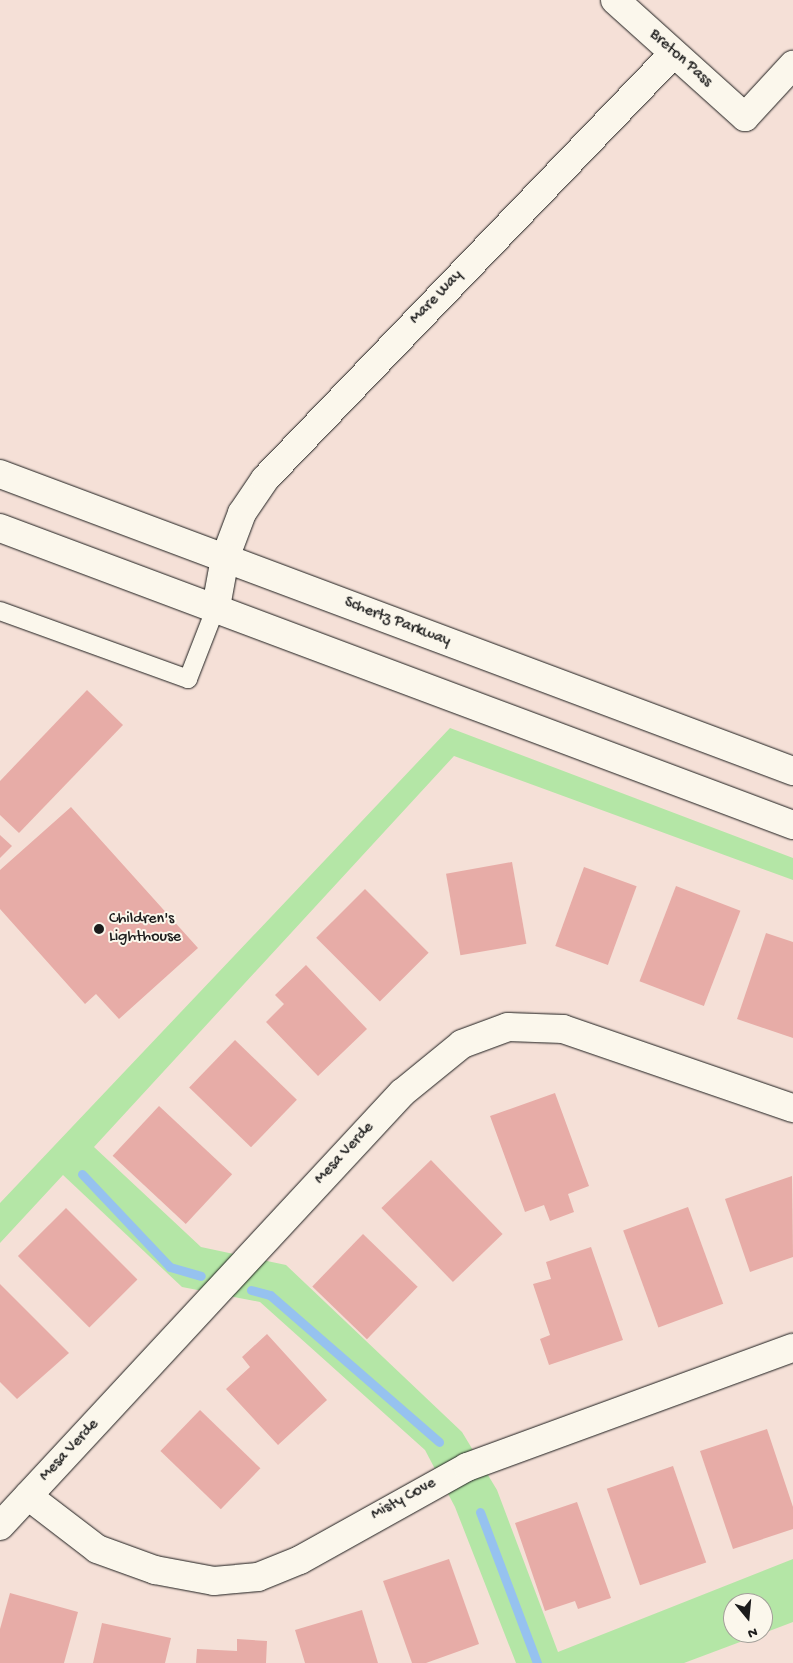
<!DOCTYPE html>
<style>
body{margin:0}
#map{position:relative;width:793px;height:1663px;overflow:hidden;background:#f5e0d7;font-family:"Gochi Hand",sans-serif}
div>[style]{position:absolute}
[style*='--x']{left:calc(var(--x)*1px);top:calc(var(--y)*1px);width:calc(var(--w)*1px);rotate:calc(var(--a)*1deg)}
.green>*{inset:0;background:#b4e6a6}
.stream>*{height:9px;margin:-4.5px;padding:0 4.5px;transform-origin:4.5px;border-radius:4.5px;background:#96c2ef}
.building>*{inset:0;background:#e7aca7;transform-origin:0 0}
.roads{filter:drop-shadow(0 0 1px #1c1c1c) drop-shadow(0 0 1px #1c1c1c)}
.service>*{height:18px;margin:-9px;padding:0 9px;transform-origin:9px;border-radius:9px;background:#fbf7ec}
.minor>*{height:28px;margin:-14px;padding:0 14px;transform-origin:14px;border-radius:14px;background:#fbf7ec}
.secondary>*{height:28px;margin:-14px;padding:0 14px;transform-origin:14px;border-radius:14px;background:#fbf7ec}
.dots>*{width:14px;height:14px;translate:-50% -50%;box-sizing:border-box;border:2px solid #fbf7ec;border-radius:50%}
span{translate:-50% -50%;white-space:nowrap;text-align:center;line-height:1.15;-webkit-text-stroke:4px #fbf7ec;paint-order:stroke}
.street-label{font-size:16px;color:#1c1c1c}
.poi-label{font-size:16px;color:#1c1c1c}
.left{translate:0 -50%;text-align:left}
.north{position:absolute;left:723px;top:1593px;width:50px;height:50px;box-sizing:border-box;background:#fbf7ec;border:1px solid #a29f99;border-radius:50%;rotate:163deg;font-size:14px;font-weight:700;line-height:20px;text-align:center;color:#1c1c1c}
.north::after{content:'';display:block;margin:auto;width:18px;height:22px;background:#1c1c1c;clip-path:polygon(50% 0,100% 100%,50% 72%,0 100%)}
</style>
<div id="map">
<div class="green">
<div style="clip-path:polygon(evenodd,450px 728px,793px 858px,793px 880px,454px 756px,94px 1147px,201px 1247px,286px 1265px,462px 1432px,497px 1490px,558px 1652px,793px 1559px,793px 1622px,684px 1663px,516px 1663px,455px 1507px,425px 1450px,260px 1302px,182px 1287px,63px 1175px,0 1243px,0 1203px,450px 728px,733px 1603px,763px 1603px,763px 1633px,733px 1633px,733px 1603px)"></div>
</div>
<div class="stream">
<div style="--x:82;--y:1174;--w:128;--a:46.6"></div>
<div style="--x:170;--y:1267;--w:32;--a:16"></div>
<div style="--x:251;--y:1290;--w:20;--a:15"></div>
<div style="--x:270;--y:1295;--w:224;--a:41"></div>
<div style="--x:480;--y:1512;--w:161;--a:69.3"></div>
</div>
<div class="building">
<div style="clip-path:polygon(87px 690px,123px 725px,19px 833px,0 815px,0 781px)"></div>
<div style="clip-path:polygon(71px 807px,198px 948px,119px 1019px,96px 994px,85px 1004px,0 909px,0 870px)"></div>
<div style="clip-path:polygon(0 835px,12px 846px,0 858px)"></div>
<div style="left:512px;top:862px;width:83px;height:67px;rotate:80deg"></div>
<div style="left:584px;top:867px;width:56px;height:84px;rotate:20deg"></div>
<div style="left:676px;top:886px;width:69px;height:102px;rotate:21deg"></div>
<div style="left:365px;top:889px;width:90px;height:69px;rotate:45deg"></div>
<div style="clip-path:polygon(766px 933px,793px 942px,793px 1038px,737px 1019px)"></div>
<div style="clip-path:polygon(306px 965px,367px 1029px,318px 1076px,266px 1022px,284px 1004px,275px 995px)"></div>
<div style="left:235px;top:1040px;width:86px;height:66px;rotate:44deg"></div>
<div style="clip-path:polygon(555px 1093px,589px 1186px,568px 1194px,574px 1212px,550px 1221px,544px 1205px,525px 1212px,490px 1116px)"></div>
<div style="left:159px;top:1106px;width:100px;height:68px;rotate:43deg"></div>
<div style="left:431px;top:1160px;width:103px;height:69px;rotate:46deg"></div>
<div style="clip-path:polygon(792px 1176px,793px 1257px,750px 1272px,725px 1199px)"></div>
<div style="left:688px;top:1207px;width:103px;height:69px;rotate:70deg"></div>
<div style="left:66px;top:1208px;width:101px;height:68px;rotate:45deg"></div>
<div style="left:363px;top:1234px;width:76px;height:73px;rotate:44deg"></div>
<div style="clip-path:polygon(591px 1247px,623px 1340px,549px 1365px,540px 1339px,550px 1335px,533px 1284px,551px 1279px,546px 1262px)"></div>
<div style="clip-path:polygon(0 1284px,69px 1353px,17px 1399px,0 1382px)"></div>
<div style="clip-path:polygon(267px 1334px,327px 1400px,278px 1445px,226px 1389px,250px 1367px,242px 1357px)"></div>
<div style="left:200px;top:1410px;width:84px;height:57px;rotate:44deg"></div>
<div style="clip-path:polygon(767px 1429px,793px 1507px,793px 1529px,733px 1549px,700px 1451px)"></div>
<div style="left:673px;top:1466px;width:102px;height:70px;rotate:71deg"></div>
<div style="clip-path:polygon(577px 1502px,611px 1598px,578px 1609px,575px 1601px,545px 1611px,515px 1523px)"></div>
<div style="clip-path:polygon(449px 1559px,479px 1644px,426px 1663px,412px 1663px,383px 1581px)"></div>
<div style="clip-path:polygon(10px 1593px,78px 1612px,64px 1663px,0 1663px,0 1629px)"></div>
<div style="clip-path:polygon(362px 1610px,378px 1663px,305px 1663px,295px 1630px)"></div>
<div style="clip-path:polygon(102px 1623px,171px 1638px,165px 1663px,93px 1663px)"></div>
<div style="clip-path:polygon(237px 1639px,267px 1641px,266px 1663px,196px 1663px,197px 1649px,237px 1651px)"></div>
</div>
<div class="roads">
<div class="service">
<div style="--x:0;--y:611;--w:200;--a:19.9"></div>
<div style="--x:188;--y:679;--w:77;--a:-68.7"></div>
</div>
<div class="minor">
<div style="--x:615;--y:0;--w:175;--a:42"></div>
<div style="--x:745;--y:117;--w:71;--a:-47.3"></div>
<div style="--x:216;--y:607;--w:50;--a:-79.6"></div>
<div style="--x:225;--y:558;--w:48;--a:-69.3"></div>
<div style="--x:242;--y:513;--w:41;--a:-55.9"></div>
<div style="--x:265;--y:479;--w:589;--a:-46.17"></div>
<div style="--x:28;--y:1496;--w:87;--a:37.5"></div>
<div style="--x:97;--y:1549;--w:62;--a:19.9"></div>
<div style="--x:155;--y:1570;--w:60;--a:10.6"></div>
<div style="--x:214;--y:1581;--w:44;--a:-5.2"></div>
<div style="--x:258;--y:1577;--w:45;--a:-22"></div>
<div style="--x:300;--y:1560;--w:191;--a:-29.1"></div>
<div style="--x:467;--y:1467;--w:347;--a:-20.1"></div>
<div style="--x:0;--y:1526;--w:591;--a:-47.13"></div>
<div style="--x:402;--y:1093;--w:77;--a:-39.2"></div>
<div style="--x:462;--y:1044;--w:49;--a:-20.3"></div>
<div style="--x:508;--y:1027;--w:55;--a:2.1"></div>
<div style="--x:563;--y:1029;--w:243;--a:19"></div>
</div>
<div class="secondary">
<div style="--x:0;--y:474;--w:847;--a:20.53"></div>
<div style="--x:0;--y:528;--w:847;--a:20.53"></div>
</div>
</div>
<div class="dots">
<div style="left:99px;top:929px;background:#1c1c1c"></div>
</div>
<div class="street-label">
<span style="left:680px;top:59px;rotate:42deg">Breton Pass</span>
<span style="left:437px;top:298px;rotate:-46deg">Mare Way</span>
<span style="left:397px;top:623px;rotate:21deg">Schertz Parkway</span>
<span style="left:345px;top:1154px;rotate:-47deg">Mesa Verde</span>
<span style="left:70px;top:1451px;rotate:-47deg">Mesa Verde</span>
<span style="left:404px;top:1500px;rotate:-29deg">Misty Cove</span>
</div>
<div class="poi-label">
<span class="left" style="left:109px;top:929px">Children's<br>Lighthouse</span>
</div>
<div class="north">N</div>
</div>
